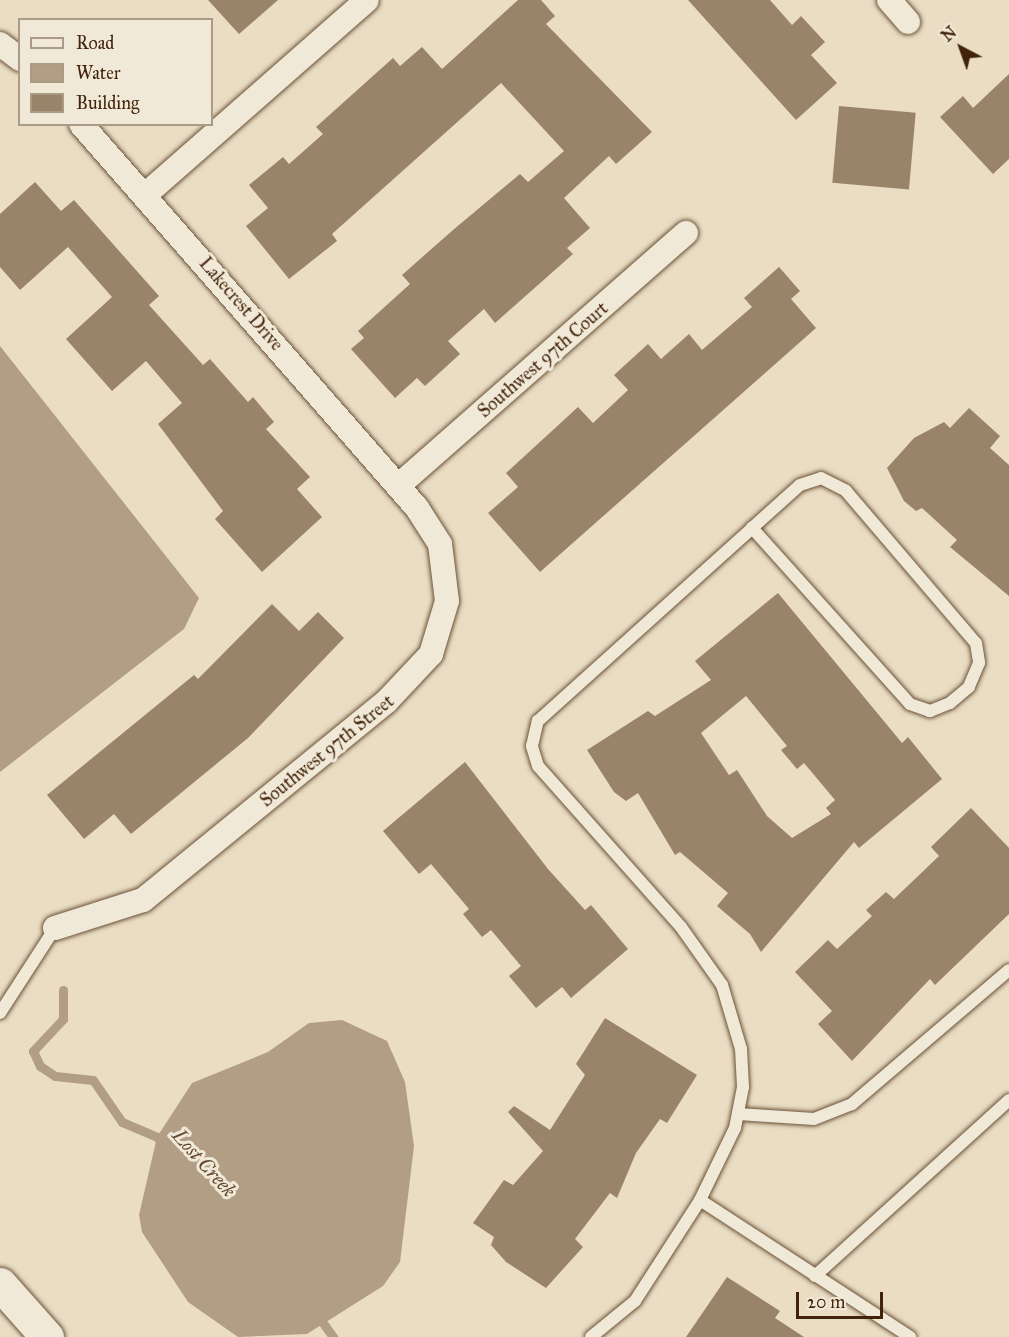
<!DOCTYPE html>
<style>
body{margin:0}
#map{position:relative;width:1009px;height:1337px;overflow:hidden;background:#eaddc3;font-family:"IM FELL Great Primer",serif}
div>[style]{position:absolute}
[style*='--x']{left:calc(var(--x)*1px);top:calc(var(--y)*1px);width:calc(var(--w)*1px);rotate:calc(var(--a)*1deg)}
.water>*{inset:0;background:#b19e84}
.stream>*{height:9px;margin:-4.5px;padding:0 4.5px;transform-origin:4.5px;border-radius:4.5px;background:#b19e84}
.building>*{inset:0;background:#99846a;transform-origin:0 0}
.roads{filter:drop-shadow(0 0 2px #6b5238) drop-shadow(0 0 2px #6b5238)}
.lane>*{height:12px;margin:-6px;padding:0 6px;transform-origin:6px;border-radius:6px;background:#f1e9d8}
.street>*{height:24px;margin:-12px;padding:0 12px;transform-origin:12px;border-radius:12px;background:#f1e9d8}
.secondary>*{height:33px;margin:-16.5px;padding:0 16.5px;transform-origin:16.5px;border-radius:16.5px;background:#f1e9d8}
span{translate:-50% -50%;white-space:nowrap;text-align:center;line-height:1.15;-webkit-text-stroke:6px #f1e9d8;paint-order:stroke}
.street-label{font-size:18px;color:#41230a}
.water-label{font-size:20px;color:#63482f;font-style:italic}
.legend{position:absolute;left:18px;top:18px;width:195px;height:108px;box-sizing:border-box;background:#f1e9d8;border:2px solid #ab9a86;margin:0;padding:8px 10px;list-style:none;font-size:18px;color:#41230a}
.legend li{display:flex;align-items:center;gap:12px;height:30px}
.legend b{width:30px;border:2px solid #ab9a86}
.north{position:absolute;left:931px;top:18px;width:60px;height:60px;-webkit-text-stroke:4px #f1e9d8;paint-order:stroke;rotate:319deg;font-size:16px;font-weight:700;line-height:24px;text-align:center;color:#41230a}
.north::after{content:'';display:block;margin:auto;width:21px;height:27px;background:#41230a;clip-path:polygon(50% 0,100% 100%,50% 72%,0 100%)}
.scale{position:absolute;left:796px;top:1292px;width:87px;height:27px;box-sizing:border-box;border:3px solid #41230a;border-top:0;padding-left:8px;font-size:18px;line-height:21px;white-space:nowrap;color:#41230a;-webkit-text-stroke:4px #f1e9d8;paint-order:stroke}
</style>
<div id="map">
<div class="water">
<div style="clip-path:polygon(0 346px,199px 598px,184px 629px,0 772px)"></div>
<div style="clip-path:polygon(342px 1020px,387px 1041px,405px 1082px,414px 1146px,400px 1262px,383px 1286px,307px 1334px,238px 1337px,188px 1302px,142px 1232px,139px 1215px,157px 1137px,192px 1083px,268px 1052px,309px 1023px)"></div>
</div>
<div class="stream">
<div style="--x:63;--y:990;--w:29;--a:90"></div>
<div style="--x:63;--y:1019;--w:44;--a:133.2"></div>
<div style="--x:33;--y:1051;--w:17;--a:65"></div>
<div style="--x:40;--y:1066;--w:18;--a:34"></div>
<div style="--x:55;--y:1076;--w:38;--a:6"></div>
<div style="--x:93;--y:1080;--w:51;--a:55.4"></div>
<div style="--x:122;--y:1122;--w:38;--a:23"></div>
<div style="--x:157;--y:1137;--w:13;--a:45"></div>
<div style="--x:315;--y:1312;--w:31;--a:54"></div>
</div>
<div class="building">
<div style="clip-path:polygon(208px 0,278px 0,239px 34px)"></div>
<div style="clip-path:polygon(518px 0,541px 0,555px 16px,546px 24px,652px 132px,616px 164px,609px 156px,564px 198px,590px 228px,567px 248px,573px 254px,495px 323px,484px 309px,448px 341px,460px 354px,425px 386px,417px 378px,395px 398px,351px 349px,364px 338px,358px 331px,410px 284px,402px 275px,453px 230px,520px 174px,528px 182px,564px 151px,501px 83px,332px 234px,337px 241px,289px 279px,246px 226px,268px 208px,249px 185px,283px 157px,289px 164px,323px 134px,316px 127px,393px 58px,400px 66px,422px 47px,442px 69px)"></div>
<div style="clip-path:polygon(688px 0,770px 0,792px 25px,801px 16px,825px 42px,811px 55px,837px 83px,796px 120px)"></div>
<div style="clip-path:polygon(1009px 74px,1009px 159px,993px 174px,940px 117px,963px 96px,973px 108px)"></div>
<div style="left:839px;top:106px;width:77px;height:77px;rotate:5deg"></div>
<div style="clip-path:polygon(35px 182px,61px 211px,74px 200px,159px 296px,149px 305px,203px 365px,210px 359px,248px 402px,253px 397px,274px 422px,266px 429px,310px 477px,297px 489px,322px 517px,262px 572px,215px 519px,223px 511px,158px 424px,182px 403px,146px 361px,112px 391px,66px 339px,112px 297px,68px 247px,20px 290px,0 267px,0 214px)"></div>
<div style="clip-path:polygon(779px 267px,800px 291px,791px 299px,816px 328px,540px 572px,488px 513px,518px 487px,506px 473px,578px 407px,593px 423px,628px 390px,614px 375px,648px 344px,661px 359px,689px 334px,702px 350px,752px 307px,744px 298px)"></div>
<div style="clip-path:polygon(969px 408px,1000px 436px,990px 448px,1009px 465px,1009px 596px,950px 547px,957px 540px,922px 508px,916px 511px,904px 501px,887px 468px,914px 438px,944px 422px,950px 428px)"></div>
<div style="clip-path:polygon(evenodd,778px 593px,902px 743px,908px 737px,942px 779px,859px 848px,854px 842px,761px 952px,750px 934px,717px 906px,728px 893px,680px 852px,675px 855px,638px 793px,626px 801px,614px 792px,587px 750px,648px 711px,655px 716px,711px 680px,695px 661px,778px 593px,746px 696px,787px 746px,781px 750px,797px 769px,804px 763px,835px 800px,826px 808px,831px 814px,792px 838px,767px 816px,737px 770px,729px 775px,701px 733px,746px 696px)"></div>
<div style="clip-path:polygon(272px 604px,299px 631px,318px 612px,344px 638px,248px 738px,131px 834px,114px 814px,84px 839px,47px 795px,194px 675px,198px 679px)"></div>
<div style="clip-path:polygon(465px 762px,548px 869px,585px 910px,591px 905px,628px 949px,571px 998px,562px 987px,536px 1008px,509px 976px,521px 966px,491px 930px,482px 937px,463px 914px,469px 909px,431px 864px,419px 874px,383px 831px)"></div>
<div style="clip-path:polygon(971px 808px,1009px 848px,1009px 914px,935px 985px,930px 979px,852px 1061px,818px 1024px,832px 1011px,795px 972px,828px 940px,837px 949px,872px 916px,866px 910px,886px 892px,894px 899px,939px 856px,931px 847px)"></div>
<div style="clip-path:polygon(605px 1018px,697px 1075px,667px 1123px,660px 1119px,636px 1153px,617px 1198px,610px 1193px,575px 1239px,583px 1247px,546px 1288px,506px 1262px,491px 1245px,494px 1237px,473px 1223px,504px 1180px,513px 1185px,543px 1151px,508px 1112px,514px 1106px,550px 1130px,585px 1075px,576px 1064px)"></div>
<div style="clip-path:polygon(727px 1277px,780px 1311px,775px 1318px,804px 1337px,686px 1337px)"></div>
</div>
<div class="roads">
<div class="lane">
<div style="--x:0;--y:1013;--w:101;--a:-57.1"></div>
<div style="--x:738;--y:1114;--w:76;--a:3.8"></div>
<div style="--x:814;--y:1119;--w:41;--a:-21.5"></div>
<div style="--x:852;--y:1104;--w:206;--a:-40.5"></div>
<div style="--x:700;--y:1200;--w:251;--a:33.1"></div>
<div style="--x:815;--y:1276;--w:262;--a:-42.2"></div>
<div style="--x:591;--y:1337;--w:57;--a:-39.3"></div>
<div style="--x:635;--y:1301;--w:120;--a:-57.2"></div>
<div style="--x:700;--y:1200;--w:80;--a:-64.1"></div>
<div style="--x:735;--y:1128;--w:42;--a:-79"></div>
<div style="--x:743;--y:1087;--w:38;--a:-93"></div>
<div style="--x:741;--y:1049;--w:67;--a:-106.5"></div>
<div style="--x:722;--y:985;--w:71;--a:-125.3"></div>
<div style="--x:681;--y:927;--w:215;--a:-131.6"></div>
<div style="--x:538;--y:766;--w:21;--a:-107"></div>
<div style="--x:532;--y:746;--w:26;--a:-77"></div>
<div style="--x:538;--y:721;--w:288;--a:-42"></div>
<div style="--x:752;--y:528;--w:64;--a:-41.9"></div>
<div style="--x:800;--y:485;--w:22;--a:-18"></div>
<div style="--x:821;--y:478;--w:28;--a:27"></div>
<div style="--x:846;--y:491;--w:200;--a:49.5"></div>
<div style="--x:976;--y:643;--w:20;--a:81"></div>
<div style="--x:979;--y:663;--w:26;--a:113"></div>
<div style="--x:969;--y:687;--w:25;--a:140"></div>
<div style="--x:950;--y:703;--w:22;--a:158"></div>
<div style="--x:930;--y:711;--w:21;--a:-161"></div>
<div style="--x:910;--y:704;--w:237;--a:-131.9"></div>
</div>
<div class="street">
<div style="--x:889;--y:0;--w:29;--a:49"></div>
<div style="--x:0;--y:44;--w:25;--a:37"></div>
<div style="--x:145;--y:195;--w:295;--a:-41.3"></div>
<div style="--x:399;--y:485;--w:382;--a:-41.3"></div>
<div style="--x:55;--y:928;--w:92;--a:-17.7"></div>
<div style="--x:143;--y:900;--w:313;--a:-39.2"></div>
<div style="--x:386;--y:702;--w:66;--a:-46.8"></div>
<div style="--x:431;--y:654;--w:55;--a:-73.2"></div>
<div style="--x:447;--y:601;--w:57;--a:-97"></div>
<div style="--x:440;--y:544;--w:43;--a:-122.6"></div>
<div style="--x:417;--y:508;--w:510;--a:-131.19"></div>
</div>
<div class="secondary">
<div style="--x:0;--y:1284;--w:71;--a:48.4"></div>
</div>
</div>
<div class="street-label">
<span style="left:241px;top:304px;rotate:49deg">Lakecrest Drive</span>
<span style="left:543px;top:360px;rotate:-41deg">Southwest 97th Court</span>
<span style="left:327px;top:751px;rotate:-39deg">Southwest 97th Street</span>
</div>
<div class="water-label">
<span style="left:204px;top:1163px;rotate:48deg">Lost Creek</span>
</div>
<ul class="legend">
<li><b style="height:8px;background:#f1e9d8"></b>Road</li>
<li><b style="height:16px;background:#b19e84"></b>Water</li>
<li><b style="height:16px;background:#99846a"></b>Building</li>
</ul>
<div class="north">N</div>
<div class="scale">20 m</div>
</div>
